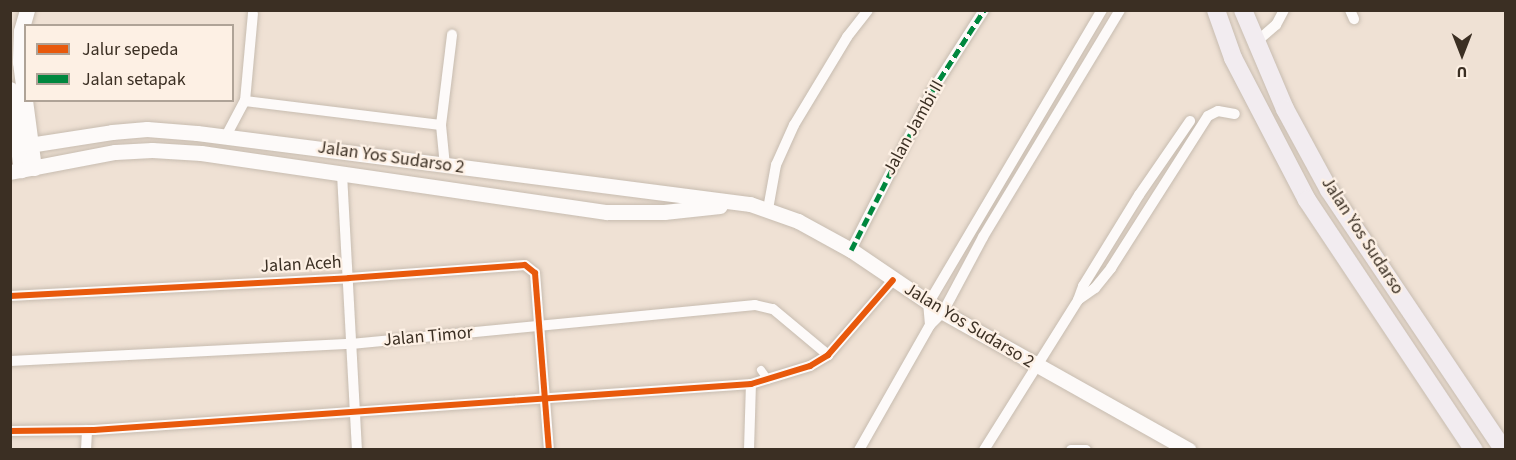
<!DOCTYPE html>
<style>
body{margin:0}
#map{position:relative;width:1516px;height:460px;overflow:hidden;background:#efe1d4;font-family:"Source Sans 3",sans-serif}
div>[style]{position:absolute}
[style*='--x']{left:calc(var(--x)*1px);top:calc(var(--y)*1px);width:calc(var(--w)*1px);rotate:calc(var(--a)*1deg)}
.roads{filter:drop-shadow(0 0 2px #c7bcb0) drop-shadow(0 0 2px #c7bcb0)}
.pedestrian>*{height:8px;margin:-4px;padding:0 4px;transform-origin:4px;border-radius:4px;background:#fdfaf9}
.minor>*{height:10px;margin:-5px;padding:0 5px;transform-origin:5px;border-radius:5px;background:#fdfaf9}
.secondary>*{height:15px;margin:-7.5px;padding:0 7.5px;transform-origin:7.5px;border-radius:7.5px;background:#fdfaf9}
.primary>*{height:18px;margin:-9px;padding:0 9px;transform-origin:9px;border-radius:9px;background:#f2ecf0}
.quiet>*{height:4.5px;margin-top:-2.25px;transform-origin:0;background:repeating-linear-gradient(90deg,#00873e 0 9px,transparent 0 13.5px)}
.cycleway>*{height:6px;margin:-3px;padding:0 3px;transform-origin:3px;border-radius:3px;background:#e8590c}
span{translate:-50% -50%;white-space:nowrap;text-align:center;line-height:1.15;-webkit-text-stroke:4.5px #fdf0e4;paint-order:stroke}
.street-label{font-size:18px;color:#3b2f23}
.frame{position:absolute;inset:0;border:12px solid #3b2f23;pointer-events:none}
.legend{position:absolute;left:24px;top:24px;width:210px;height:78px;box-sizing:border-box;background:#fdf0e4;border:2px solid #afa397;margin:0;padding:8px 10px;list-style:none;font-size:18px;color:#3b2f23}
.legend li{display:flex;align-items:center;gap:12px;height:30px}
.legend b{width:30px;border:2px solid #afa397}
.north{position:absolute;left:1432px;top:24px;width:60px;height:60px;-webkit-text-stroke:4px #fdf0e4;paint-order:stroke;rotate:180deg;font-size:16px;font-weight:700;line-height:24px;text-align:center;color:#3b2f23}
.north::after{content:'';display:block;margin:auto;width:21px;height:27px;background:#3b2f23;clip-path:polygon(50% 0,100% 100%,50% 72%,0 100%)}
</style>
<div id="map">
<div class="roads">
<div class="pedestrian">
<div style="--x:761;--y:370;--w:12;--a:55"></div>
</div>
<div class="minor">
<div style="--x:1350;--y:10;--w:10;--a:66"></div>
<div style="--x:1255;--y:43;--w:28;--a:-41"></div>
<div style="--x:1276;--y:25;--w:17;--a:-62"></div>
<div style="--x:245;--y:101;--w:197;--a:7"></div>
<div style="--x:226;--y:136;--w:40;--a:-62"></div>
<div style="--x:245;--y:101;--w:88;--a:-84.8"></div>
<div style="--x:445;--y:166;--w:41;--a:-95.6"></div>
<div style="--x:441;--y:125;--w:91;--a:-83"></div>
<div style="--x:342;--y:174;--w:276;--a:86.9"></div>
<div style="--x:768;--y:209;--w:45;--a:-79.7"></div>
<div style="--x:776;--y:165;--w:44;--a:-65.8"></div>
<div style="--x:794;--y:125;--w:103;--a:-58.9"></div>
<div style="--x:847;--y:37;--w:34;--a:-52"></div>
<div style="--x:851;--y:250;--w:178;--a:-63"></div>
<div style="--x:932;--y:91;--w:96;--a:-57.3"></div>
<div style="--x:10;--y:296;--w:339;--a:-3"></div>
<div style="--x:349;--y:278;--w:176;--a:-4.2"></div>
<div style="--x:525;--y:265;--w:13;--a:39"></div>
<div style="--x:535;--y:273;--w:178;--a:85.5"></div>
<div style="--x:1078;--y:300;--w:21;--a:-35"></div>
<div style="--x:1095;--y:288;--w:26;--a:-51"></div>
<div style="--x:1111;--y:268;--w:180;--a:-57.5"></div>
<div style="--x:1208;--y:116;--w:11;--a:-27"></div>
<div style="--x:1218;--y:111;--w:17;--a:10"></div>
<div style="--x:930;--y:325;--w:21;--a:-95"></div>
<div style="--x:928;--y:304;--w:342;--a:-59.4"></div>
<div style="--x:10;--y:361;--w:341;--a:-2.9"></div>
<div style="--x:351;--y:344;--w:406;--a:-5.5"></div>
<div style="--x:755;--y:305;--w:18;--a:13"></div>
<div style="--x:773;--y:309;--w:72;--a:39.9"></div>
<div style="--x:10;--y:431;--w:84;--a:-0.7"></div>
<div style="--x:94;--y:430;--w:659;--a:-4.01"></div>
<div style="--x:751;--y:384;--w:62;--a:-17"></div>
<div style="--x:810;--y:366;--w:21;--a:-31"></div>
<div style="--x:828;--y:355;--w:99;--a:-49.1"></div>
<div style="--x:86;--y:450;--w:20;--a:-87"></div>
<div style="--x:749;--y:450;--w:66;--a:-88.3"></div>
<div style="--x:859;--y:450;--w:144;--a:-60.4"></div>
<div style="--x:930;--y:325;--w:18;--a:-45"></div>
<div style="--x:943;--y:312;--w:85;--a:-61.9"></div>
<div style="--x:983;--y:237;--w:265;--a:-58.9"></div>
<div style="--x:984;--y:450;--w:177;--a:-57.9"></div>
<div style="--x:1078;--y:300;--w:15;--a:-70"></div>
<div style="--x:1083;--y:286;--w:107;--a:-58.4"></div>
<div style="--x:1139;--y:195;--w:90;--a:-55.4"></div>
<div style="--x:1071;--y:450;--w:15;--a:0"></div>
</div>
<div class="secondary">
<div style="--x:27;--y:10;--w:22;--a:106"></div>
<div style="--x:21;--y:31;--w:31;--a:92"></div>
<div style="--x:20;--y:62;--w:107;--a:82.5"></div>
<div style="--x:10;--y:89;--w:82;--a:82.3"></div>
<div style="--x:10;--y:148;--w:103;--a:-8.9"></div>
<div style="--x:112;--y:132;--w:35;--a:-5"></div>
<div style="--x:147;--y:129;--w:50;--a:4.6"></div>
<div style="--x:197;--y:133;--w:558;--a:7.32"></div>
<div style="--x:750;--y:204;--w:51;--a:19.5"></div>
<div style="--x:798;--y:221;--w:60;--a:28.7"></div>
<div style="--x:851;--y:250;--w:109;--a:34.1"></div>
<div style="--x:941;--y:311;--w:284;--a:29.3"></div>
<div style="--x:10;--y:172;--w:107;--a:-10.8"></div>
<div style="--x:115;--y:152;--w:37;--a:-3"></div>
<div style="--x:152;--y:150;--w:49;--a:3.5"></div>
<div style="--x:201;--y:153;--w:410;--a:8.3"></div>
<div style="--x:607;--y:212;--w:57;--a:0"></div>
<div style="--x:664;--y:212;--w:56;--a:-6.1"></div>
</div>
<div class="primary">
<div style="--x:1216;--y:10;--w:51;--a:70.5"></div>
<div style="--x:1233;--y:58;--w:160;--a:62.5"></div>
<div style="--x:1307;--y:200;--w:301;--a:56.3"></div>
<div style="--x:1243;--y:10;--w:108;--a:67"></div>
<div style="--x:1285;--y:109;--w:92;--a:61.5"></div>
<div style="--x:1329;--y:190;--w:313;--a:56.1"></div>
</div>
</div>
<div class="quiet">
<div style="--x:851;--y:250;--w:178;--a:-63"></div>
<div style="--x:932;--y:91;--w:96;--a:-57.3"></div>
</div>
<div class="cycleway">
<div style="--x:10;--y:296;--w:339;--a:-3"></div>
<div style="--x:349;--y:278;--w:176;--a:-4.2"></div>
<div style="--x:525;--y:265;--w:13;--a:39"></div>
<div style="--x:535;--y:273;--w:178;--a:85.5"></div>
<div style="--x:10;--y:431;--w:84;--a:-0.7"></div>
<div style="--x:94;--y:430;--w:659;--a:-4.01"></div>
<div style="--x:751;--y:384;--w:62;--a:-17"></div>
<div style="--x:810;--y:366;--w:21;--a:-31"></div>
<div style="--x:828;--y:355;--w:99;--a:-49.1"></div>
</div>
<div class="street-label">
<span style="left:914px;top:128px;rotate:-61deg">Jalan Jambi II</span>
<span style="left:391px;top:158px;rotate:8deg">Jalan Yos Sudarso 2</span>
<span style="left:1362px;top:236px;rotate:57deg">Jalan Yos Sudarso</span>
<span style="left:301px;top:265px;rotate:-3deg">Jalan Aceh</span>
<span style="left:969px;top:326px;rotate:31deg">Jalan Yos Sudarso 2</span>
<span style="left:428px;top:337px;rotate:-5deg">Jalan Timor</span>
</div>
<div class="frame"></div>
<ul class="legend">
<li><b style="height:8px;background:#e8590c"></b>Jalur sepeda</li>
<li><b style="height:8px;background:#00873e"></b>Jalan setapak</li>
</ul>
<div class="north">U</div>
</div>
